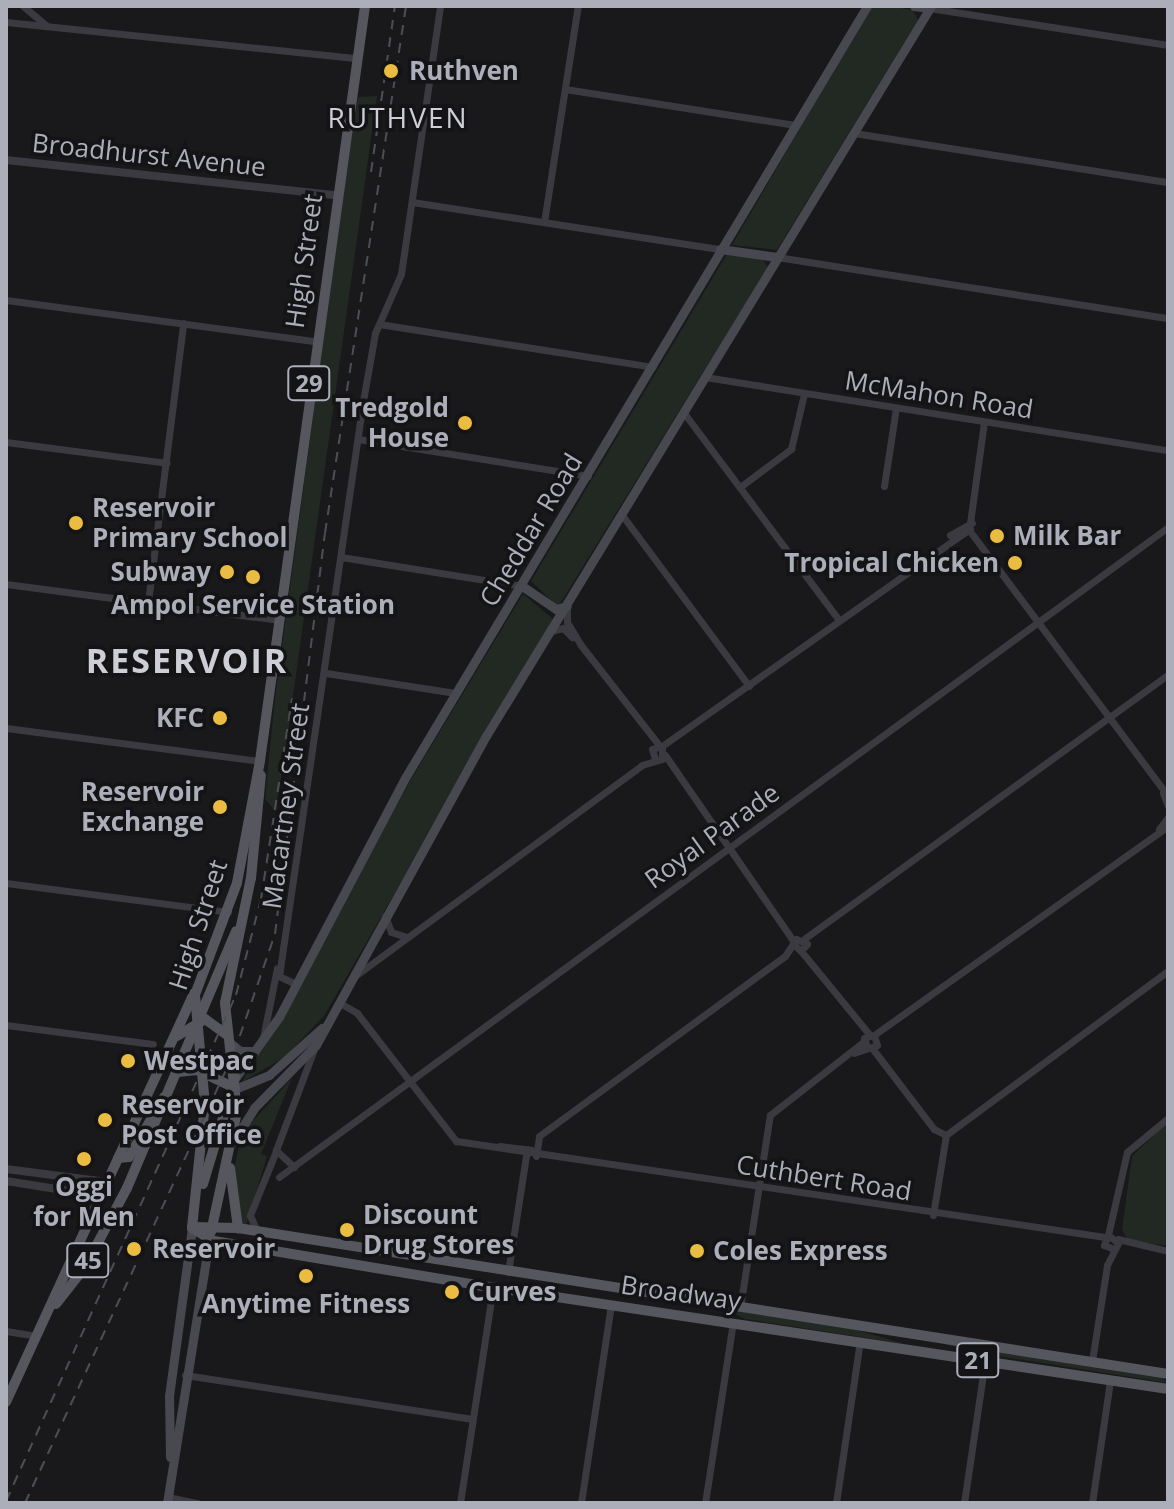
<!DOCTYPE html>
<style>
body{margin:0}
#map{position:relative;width:1174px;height:1509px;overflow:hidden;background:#19191b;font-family:"Open Sans",sans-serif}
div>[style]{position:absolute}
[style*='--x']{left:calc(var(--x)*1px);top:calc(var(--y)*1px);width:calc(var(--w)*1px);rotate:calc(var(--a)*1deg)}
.green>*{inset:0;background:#212922}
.minor>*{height:7px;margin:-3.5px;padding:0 3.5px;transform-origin:3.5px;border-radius:3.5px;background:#3a3a40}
.tertiary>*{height:8px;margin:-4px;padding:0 4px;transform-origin:4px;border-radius:4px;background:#3a3a40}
.secondary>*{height:9px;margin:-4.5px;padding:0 4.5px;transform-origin:4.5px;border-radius:4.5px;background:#484950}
.primary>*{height:10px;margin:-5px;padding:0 5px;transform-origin:5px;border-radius:5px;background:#56575e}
.rail>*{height:2px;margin-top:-1px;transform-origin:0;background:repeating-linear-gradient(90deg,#4d4e55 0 10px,transparent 0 18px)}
.dots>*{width:22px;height:22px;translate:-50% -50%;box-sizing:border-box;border:4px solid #141416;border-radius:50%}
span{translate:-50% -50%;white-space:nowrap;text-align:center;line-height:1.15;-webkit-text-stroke:7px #141416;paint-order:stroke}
.shield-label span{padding:2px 6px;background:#141416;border:2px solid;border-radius:6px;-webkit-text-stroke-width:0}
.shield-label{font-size:24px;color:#acafba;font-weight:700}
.poi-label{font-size:26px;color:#acafba;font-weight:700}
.left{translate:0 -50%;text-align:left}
.right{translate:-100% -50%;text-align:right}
.street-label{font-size:26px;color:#acafba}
.neighbourhood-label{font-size:28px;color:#cdced6;letter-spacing:2px}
.district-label{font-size:34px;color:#cdced6;font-weight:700;letter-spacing:2px}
.frame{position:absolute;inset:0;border:8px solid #acafba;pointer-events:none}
</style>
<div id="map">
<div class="green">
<div style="clip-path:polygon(889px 6px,913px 10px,918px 20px,777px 250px,732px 245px,870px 8px)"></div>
<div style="clip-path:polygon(377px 96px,284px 760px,275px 811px,265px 799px,274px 707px,339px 222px,358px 97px)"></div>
<div style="clip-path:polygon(727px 254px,763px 260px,768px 267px,558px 607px,531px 581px)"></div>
<div style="clip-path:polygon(523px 594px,553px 619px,324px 1016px,285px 1057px,242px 1082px,410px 781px)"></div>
<div style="clip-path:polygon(292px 1078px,261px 1154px,267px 1156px,246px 1225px,240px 1222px,233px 1174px,242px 1133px)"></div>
<div style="clip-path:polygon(1168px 1122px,1168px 1246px,1128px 1240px,1122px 1230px,1132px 1156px)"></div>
<div style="clip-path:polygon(725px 1309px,846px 1327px,905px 1344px,745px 1319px)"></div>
<div style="clip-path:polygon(921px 1338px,1160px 1376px,1168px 1383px,979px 1353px)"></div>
</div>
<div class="minor">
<div style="--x:23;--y:6;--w:31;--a:40"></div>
<div style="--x:929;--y:8;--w:242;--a:8.8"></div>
<div style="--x:6;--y:22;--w:353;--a:5.9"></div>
<div style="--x:565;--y:89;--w:233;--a:8.9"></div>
<div style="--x:854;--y:133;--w:318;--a:8.9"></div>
<div style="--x:412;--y:202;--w:312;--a:8.7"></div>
<div style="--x:544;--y:222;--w:219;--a:-81.1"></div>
<div style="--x:777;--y:257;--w:396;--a:8.9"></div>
<div style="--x:6;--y:300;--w:312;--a:7.6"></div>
<div style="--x:379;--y:324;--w:277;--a:8.9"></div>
<div style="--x:705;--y:377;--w:469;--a:9"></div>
<div style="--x:684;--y:413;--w:259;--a:53.2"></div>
<div style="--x:984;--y:422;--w:109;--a:97.9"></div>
<div style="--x:969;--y:530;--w:332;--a:53.2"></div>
<div style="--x:358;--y:439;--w:233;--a:9.1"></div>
<div style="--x:6;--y:442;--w:162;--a:7.4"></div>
<div style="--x:884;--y:486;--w:79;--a:-81.3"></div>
<div style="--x:740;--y:487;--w:64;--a:-36.7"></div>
<div style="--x:791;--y:449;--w:57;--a:-76.7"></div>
<div style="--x:622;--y:515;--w:213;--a:53.4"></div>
<div style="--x:950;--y:535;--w:25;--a:-29"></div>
<div style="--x:341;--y:557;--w:183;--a:9.1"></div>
<div style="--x:6;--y:584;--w:274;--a:7.5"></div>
<div style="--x:148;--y:602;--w:281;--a:-82.8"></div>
<div style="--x:567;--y:607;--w:15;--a:90"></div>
<div style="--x:567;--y:622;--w:26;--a:59"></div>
<div style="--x:580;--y:644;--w:128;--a:52"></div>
<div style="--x:551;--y:631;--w:12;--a:-14"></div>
<div style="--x:563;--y:628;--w:13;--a:45"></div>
<div style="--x:326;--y:673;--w:131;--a:8.8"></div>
<div style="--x:6;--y:728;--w:256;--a:7.4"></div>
<div style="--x:662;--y:746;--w:377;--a:-35.2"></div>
<div style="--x:665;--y:755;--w:227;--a:55.4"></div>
<div style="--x:1163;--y:793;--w:14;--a:69"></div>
<div style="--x:1159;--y:829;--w:15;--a:-53"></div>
<div style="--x:6;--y:883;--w:224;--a:7.4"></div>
<div style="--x:385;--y:916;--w:17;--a:69"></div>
<div style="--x:391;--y:932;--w:16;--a:18"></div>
<div style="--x:804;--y:939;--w:450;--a:-36"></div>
<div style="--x:801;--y:951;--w:107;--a:50.7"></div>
<div style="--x:355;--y:976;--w:356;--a:-36.3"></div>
<div style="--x:642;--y:765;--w:21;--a:-17"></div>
<div style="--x:662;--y:759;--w:13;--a:-90"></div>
<div style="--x:662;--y:746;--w:10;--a:163"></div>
<div style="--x:652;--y:749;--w:10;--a:73"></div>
<div style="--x:296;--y:984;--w:19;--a:-155"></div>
<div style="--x:279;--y:976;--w:581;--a:-81.69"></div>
<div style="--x:363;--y:401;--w:69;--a:-80"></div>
<div style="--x:375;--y:333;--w:64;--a:-66.2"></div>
<div style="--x:401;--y:274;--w:271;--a:-81.7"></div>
<div style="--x:340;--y:1003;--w:20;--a:30"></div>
<div style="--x:357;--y:1013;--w:162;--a:52.3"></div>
<div style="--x:456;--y:1141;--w:656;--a:8.41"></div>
<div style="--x:6;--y:1025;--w:148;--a:7.4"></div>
<div style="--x:874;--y:1035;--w:361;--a:-35.4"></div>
<div style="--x:263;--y:1038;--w:71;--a:-78.7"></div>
<div style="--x:872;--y:1048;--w:102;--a:52.6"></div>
<div style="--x:934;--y:1129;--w:13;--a:27"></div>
<div style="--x:854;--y:1053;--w:24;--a:-19"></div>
<div style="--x:877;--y:1045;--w:10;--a:-107"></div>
<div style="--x:874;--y:1035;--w:10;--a:163"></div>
<div style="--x:864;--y:1038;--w:9;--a:72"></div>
<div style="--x:500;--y:1146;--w:31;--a:7"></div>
<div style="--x:536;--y:1156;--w:20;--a:-81"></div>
<div style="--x:539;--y:1136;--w:305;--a:-36.2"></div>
<div style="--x:785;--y:956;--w:20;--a:-57"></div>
<div style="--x:796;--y:939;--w:12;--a:24"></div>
<div style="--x:807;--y:944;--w:9;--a:131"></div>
<div style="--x:801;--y:951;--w:9;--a:-139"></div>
<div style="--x:294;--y:1167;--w:25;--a:-137"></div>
<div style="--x:276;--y:1150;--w:110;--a:-69.3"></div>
<div style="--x:279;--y:1177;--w:1101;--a:-36.17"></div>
<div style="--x:933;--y:1215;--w:81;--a:-80.8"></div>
<div style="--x:946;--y:1135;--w:276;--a:-36.5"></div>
<div style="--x:257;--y:1231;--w:17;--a:-114"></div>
<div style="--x:250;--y:1215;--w:69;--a:-67.9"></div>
<div style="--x:1108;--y:1235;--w:85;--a:-77.1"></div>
<div style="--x:1127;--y:1152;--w:53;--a:-39.7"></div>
<div style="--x:1118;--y:1239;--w:51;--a:13.5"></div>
<div style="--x:508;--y:1272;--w:124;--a:-81.2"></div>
<div style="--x:740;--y:1308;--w:195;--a:-81.2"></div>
<div style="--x:770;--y:1115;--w:118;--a:-38.1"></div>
<div style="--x:6;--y:1331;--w:31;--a:9"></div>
<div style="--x:1092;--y:1361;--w:97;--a:-81.1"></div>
<div style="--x:1107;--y:1265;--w:25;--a:-63"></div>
<div style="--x:1118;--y:1243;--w:13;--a:-141"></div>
<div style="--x:1108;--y:1235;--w:11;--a:112"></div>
<div style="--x:1104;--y:1245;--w:11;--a:22"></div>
<div style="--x:185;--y:1375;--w:291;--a:8.7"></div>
<div style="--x:168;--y:1497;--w:30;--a:12"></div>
<div style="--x:460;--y:1503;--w:219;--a:-81.3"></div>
<div style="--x:581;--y:1503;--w:200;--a:-81.4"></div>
<div style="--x:705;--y:1503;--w:183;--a:-81.2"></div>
<div style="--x:836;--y:1503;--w:164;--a:-81.6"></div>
<div style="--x:964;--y:1503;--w:144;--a:-81.6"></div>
<div style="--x:1092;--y:1503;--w:123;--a:-81.6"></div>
</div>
<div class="tertiary">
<div style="--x:6;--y:160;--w:332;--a:6.1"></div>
<div style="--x:6;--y:1169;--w:102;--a:7.3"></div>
<div style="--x:6;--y:1181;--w:96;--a:9"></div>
</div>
<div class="secondary">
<div style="--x:914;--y:6;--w:15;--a:8"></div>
<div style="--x:720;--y:249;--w:58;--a:8"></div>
<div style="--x:522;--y:586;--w:41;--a:34.1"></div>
<div style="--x:556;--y:609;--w:11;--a:-15"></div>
<div style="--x:229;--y:1042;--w:14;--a:39"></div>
<div style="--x:240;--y:1051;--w:15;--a:0"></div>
<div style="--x:236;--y:1077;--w:74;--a:-54.4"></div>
<div style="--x:279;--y:1017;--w:270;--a:-62.2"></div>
<div style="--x:405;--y:778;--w:900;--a:-59.1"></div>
<div style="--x:237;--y:1088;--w:35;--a:-22"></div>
<div style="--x:269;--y:1075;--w:71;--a:-41.6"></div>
<div style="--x:233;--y:1142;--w:40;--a:-58"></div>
<div style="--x:254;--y:1108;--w:88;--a:-45.5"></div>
<div style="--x:316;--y:1045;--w:353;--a:-61.2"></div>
<div style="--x:486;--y:736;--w:855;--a:-58.63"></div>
<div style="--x:170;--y:1457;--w:61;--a:-90.9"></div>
<div style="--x:169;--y:1396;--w:170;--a:-82.2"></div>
<div style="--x:167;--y:1503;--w:266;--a:-80.9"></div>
</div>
<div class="primary">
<div style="--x:365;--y:6;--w:762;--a:97.92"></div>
<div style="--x:260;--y:761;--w:124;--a:100.7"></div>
<div style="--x:237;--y:883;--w:120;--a:110.6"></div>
<div style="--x:195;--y:995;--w:109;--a:84.8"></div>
<div style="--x:205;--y:1104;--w:125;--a:96"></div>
<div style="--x:192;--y:1228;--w:26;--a:31"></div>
<div style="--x:214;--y:1241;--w:260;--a:9.5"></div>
<div style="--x:470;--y:1284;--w:706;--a:8.55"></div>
<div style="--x:177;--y:1036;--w:33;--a:-31"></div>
<div style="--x:205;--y:1019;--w:26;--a:36"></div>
<div style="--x:178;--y:1072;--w:19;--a:-6"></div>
<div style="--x:197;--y:1070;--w:42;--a:25.3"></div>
<div style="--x:118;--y:1158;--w:11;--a:-5"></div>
<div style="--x:129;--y:1157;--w:69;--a:-59.7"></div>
<div style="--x:230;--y:1168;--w:61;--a:82.4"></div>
<div style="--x:203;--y:1184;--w:111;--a:-73.2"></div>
<div style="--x:192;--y:1227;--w:46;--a:1.2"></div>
<div style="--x:238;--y:1228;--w:941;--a:8.92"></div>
<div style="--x:211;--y:1232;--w:123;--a:-77.8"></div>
<div style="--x:237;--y:1112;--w:110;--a:-96.3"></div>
<div style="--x:225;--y:1003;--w:128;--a:-78.3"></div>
<div style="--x:251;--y:878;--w:103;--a:-84.5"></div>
<div style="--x:56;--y:1304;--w:47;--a:-51.9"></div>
<div style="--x:85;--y:1267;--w:89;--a:-62"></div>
<div style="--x:127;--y:1188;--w:279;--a:-67"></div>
<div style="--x:6;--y:1402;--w:450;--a:-65.3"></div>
</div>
<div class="rail">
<div style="--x:371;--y:172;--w:168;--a:-81.8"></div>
<div style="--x:6;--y:1501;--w:556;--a:-65.56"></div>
<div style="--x:236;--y:995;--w:99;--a:-75.4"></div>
<div style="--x:261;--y:899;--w:203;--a:-81.2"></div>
<div style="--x:25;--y:1503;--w:496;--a:-65.1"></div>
<div style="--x:234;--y:1053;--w:126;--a:-71"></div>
<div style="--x:275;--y:934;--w:404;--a:-82.9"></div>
<div style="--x:325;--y:533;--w:533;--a:-81.26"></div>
</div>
<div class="dots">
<div style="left:391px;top:71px;background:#eabd42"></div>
<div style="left:465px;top:423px;background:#eabd42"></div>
<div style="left:76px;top:523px;background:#eabd42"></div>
<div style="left:997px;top:536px;background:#eabd42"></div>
<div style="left:1015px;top:563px;background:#eabd42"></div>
<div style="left:227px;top:572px;background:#eabd42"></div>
<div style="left:253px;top:577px;background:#eabd42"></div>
<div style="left:220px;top:718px;background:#eabd42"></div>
<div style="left:220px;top:807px;background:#eabd42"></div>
<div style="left:128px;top:1061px;background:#eabd42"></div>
<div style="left:105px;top:1120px;background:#eabd42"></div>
<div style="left:84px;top:1159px;background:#eabd42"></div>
<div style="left:347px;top:1230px;background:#eabd42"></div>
<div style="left:134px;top:1249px;background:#eabd42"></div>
<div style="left:697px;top:1251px;background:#eabd42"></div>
<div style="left:306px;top:1276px;background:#eabd42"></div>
<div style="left:452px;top:1292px;background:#eabd42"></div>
</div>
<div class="shield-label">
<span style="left:309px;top:383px">29</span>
<span style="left:88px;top:1260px">45</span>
<span style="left:978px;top:1360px">21</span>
</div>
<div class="poi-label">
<span class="left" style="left:409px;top:71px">Ruthven</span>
<span class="right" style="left:449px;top:423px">Tredgold<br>House</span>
<span class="left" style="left:92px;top:523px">Reservoir<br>Primary School</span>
<span class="left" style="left:1013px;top:536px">Milk Bar</span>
<span class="right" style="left:999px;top:563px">Tropical Chicken</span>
<span class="right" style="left:211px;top:572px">Subway</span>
<span style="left:253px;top:605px">Ampol Service Station</span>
<span class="right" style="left:204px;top:718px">KFC</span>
<span class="right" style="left:204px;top:807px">Reservoir<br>Exchange</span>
<span class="left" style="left:144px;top:1061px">Westpac</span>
<span class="left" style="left:121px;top:1120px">Reservoir<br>Post Office</span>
<span style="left:84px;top:1202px">Oggi<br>for Men</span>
<span class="left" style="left:363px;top:1230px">Discount<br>Drug Stores</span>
<span class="left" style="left:152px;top:1249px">Reservoir</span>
<span class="left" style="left:713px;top:1251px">Coles Express</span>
<span class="left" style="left:468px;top:1292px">Curves</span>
<span style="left:306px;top:1304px">Anytime Fitness</span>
</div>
<div class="street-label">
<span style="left:149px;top:155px;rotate:6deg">Broadhurst Avenue</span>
<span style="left:304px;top:261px;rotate:-82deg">High Street</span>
<span style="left:939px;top:395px;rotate:9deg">McMahon Road</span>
<span style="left:531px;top:530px;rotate:-59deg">Cheddar Road</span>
<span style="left:286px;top:806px;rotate:-82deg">Macartney Street</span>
<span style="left:712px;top:836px;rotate:-36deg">Royal Parade</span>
<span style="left:198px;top:925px;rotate:-72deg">High Street</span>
<span style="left:824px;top:1178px;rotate:9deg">Cuthbert Road</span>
<span style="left:681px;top:1293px;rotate:8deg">Broadway</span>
</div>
<div class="neighbourhood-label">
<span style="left:398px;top:117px">RUTHVEN</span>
</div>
<div class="district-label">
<span style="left:187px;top:661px">RESERVOIR</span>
</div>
<div class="frame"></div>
</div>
